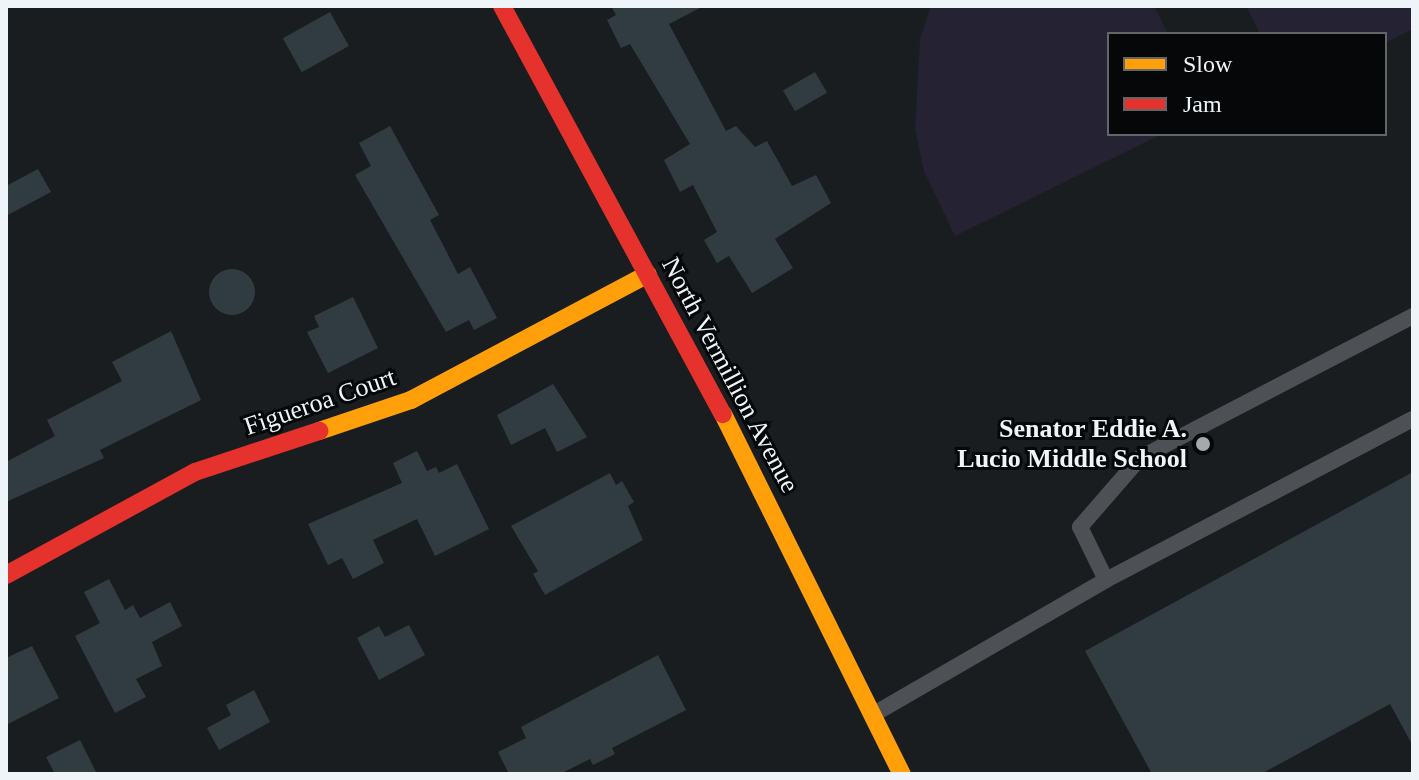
<!DOCTYPE html>
<style>
body{margin:0}
#map{position:relative;width:1419px;height:780px;overflow:hidden;background:#191d20;font-family:"Times New Roman",serif}
div>[style]{position:absolute}
[style*='--x']{left:calc(var(--x)*1px);top:calc(var(--y)*1px);width:calc(var(--w)*1px);rotate:calc(var(--a)*1deg)}
.green>*{inset:0;background:#242233}
.building>*{inset:0;background:#303c3f;transform-origin:0 0}
.round{border-radius:50%}
.lane>*{height:16px;margin:-8px;padding:0 8px;transform-origin:8px;border-radius:8px;background:#4d5155}
.slow>*{height:18px;margin:-9px;padding:0 9px;transform-origin:9px;border-radius:9px;background:#ff9f0a}
.jam>*{height:18px;margin:-9px;padding:0 9px;transform-origin:9px;border-radius:9px;background:#e5322d}
.dots>*{width:22px;height:22px;translate:-50% -50%;box-sizing:border-box;border:4px solid #050709;border-radius:50%}
span{translate:-50% -50%;white-space:nowrap;text-align:center;line-height:1.15;-webkit-text-stroke:6px #050709;paint-order:stroke}
.street-label{font-size:26px;color:#eef4f8}
.poi-label{font-size:26px;color:#eef4f8;font-weight:700}
.right{translate:-100% -50%;text-align:right}
.frame{position:absolute;inset:0;border:8px solid #eef4f8;pointer-events:none}
.legend{position:absolute;left:1107px;top:32px;width:280px;height:104px;box-sizing:border-box;background:#050709;border:2px solid #626669;margin:0;padding:10px 14px;list-style:none;font-size:24px;color:#eef4f8}
.legend li{display:flex;align-items:center;gap:16px;height:40px}
.legend b{width:40px;border:2px solid #626669}
</style>
<div id="map">
<div class="green">
<div style="clip-path:polygon(931px 6px,1154px 6px,1168px 34px,1109px 34px,1109px 134px,1162px 134px,955px 236px,924px 171px,915px 128px,920px 39px)"></div>
<div style="clip-path:polygon(1246px 6px,1413px 6px,1413px 29px,1385px 43px,1385px 34px,1260px 34px)"></div>
</div>
<div class="building">
<div style="clip-path:polygon(611px 6px,704px 6px,669px 24px,726px 131px,736px 126px,755px 147px,767px 141px,792px 186px,816px 175px,831px 203px,775px 239px,793px 268px,752px 293px,729px 256px,717px 263px,704px 240px,717px 232px,693px 185px,680px 192px,664px 160px,690px 144px,630px 44px,621px 48px,607px 20px,616px 15px)"></div>
<div style="left:330px;top:12px;width:39px;height:54px;rotate:61deg"></div>
<div style="left:815px;top:72px;width:24px;height:37px;rotate:60deg"></div>
<div style="clip-path:polygon(390px 126px,439px 215px,430px 220px,458px 274px,470px 267px,497px 318px,474px 330px,469px 320px,446px 332px,355px 175px,371px 166px,359px 143px)"></div>
<div style="clip-path:polygon(38px 169px,51px 192px,6px 216px,6px 186px)"></div>
<div class="round" style="left:209px;top:269px;width:46px;height:46px"></div>
<div style="clip-path:polygon(353px 297px,378px 348px,328px 373px,307px 332px,319px 327px,314px 316px)"></div>
<div style="clip-path:polygon(171px 331px,201px 400px,100px 450px,104px 458px,6px 502px,6px 462px,55px 436px,47px 420px,122px 381px,112px 362px)"></div>
<div style="clip-path:polygon(553px 384px,587px 437px,557px 452px,545px 428px,511px 445px,497px 415px)"></div>
<div style="clip-path:polygon(417px 451px,427px 471px,436px 467px,439px 473px,457px 464px,489px 529px,435px 556px,417px 519px,373px 540px,384px 563px,353px 579px,342px 558px,328px 565px,308px 524px,402px 483px,393px 463px)"></div>
<div style="clip-path:polygon(1413px 472px,1413px 746px,1390px 704px,1261px 774px,1152px 774px,1085px 651px)"></div>
<div style="clip-path:polygon(610px 473px,616px 485px,622px 481px,634px 502px,628px 506px,643px 540px,545px 595px,533px 574px,538px 571px,511px 526px)"></div>
<div style="clip-path:polygon(109px 579px,125px 610px,133px 605px,140px 618px,170px 602px,182px 626px,152px 642px,162px 666px,136px 679px,146px 697px,115px 713px,75px 636px,100px 623px,84px 592px)"></div>
<div style="clip-path:polygon(409px 625px,425px 655px,379px 680px,357px 638px,379px 626px,385px 637px)"></div>
<div style="clip-path:polygon(32px 646px,59px 698px,6px 725px,6px 658px)"></div>
<div style="clip-path:polygon(658px 655px,686px 710px,612px 748px,615px 754px,593px 765px,590px 759px,560px 774px,509px 774px,498px 752px,526px 738px,521px 727px)"></div>
<div style="clip-path:polygon(254px 690px,270px 722px,219px 750px,207px 728px,231px 715px,226px 705px)"></div>
<div style="clip-path:polygon(80px 740px,97px 774px,55px 774px,46px 757px)"></div>
</div>
<div class="lane">
<div style="--x:1106;--y:580;--w:347;--a:-27.7"></div>
<div style="--x:874;--y:714;--w:268;--a:-30"></div>
<div style="--x:1106;--y:580;--w:59;--a:-116.1"></div>
<div style="--x:1080;--y:527;--w:91;--a:-49"></div>
<div style="--x:1140;--y:458;--w:308;--a:-27.5"></div>
</div>
<div class="slow">
<div style="--x:723;--y:414;--w:402;--a:63.6"></div>
<div style="--x:319;--y:431;--w:97;--a:-18.6"></div>
<div style="--x:411;--y:400;--w:268;--a:-28"></div>
</div>
<div class="jam">
<div style="--x:502;--y:6;--w:464;--a:61.6"></div>
<div style="--x:6;--y:575;--w:215;--a:-28.6"></div>
<div style="--x:195;--y:472;--w:131;--a:-18.3"></div>
</div>
<div class="dots">
<div style="left:1203px;top:444px;background:#a3a9ac"></div>
</div>
<div class="street-label">
<span style="left:730px;top:375px;rotate:62deg">North Vermillion Avenue</span>
<span style="left:320px;top:402px;rotate:-19deg">Figueroa Court</span>
</div>
<div class="poi-label">
<span class="right" style="left:1187px;top:444px">Senator Eddie A.<br>Lucio Middle School</span>
</div>
<div class="frame"></div>
<ul class="legend">
<li><b style="height:10px;background:#ff9f0a"></b>Slow</li>
<li><b style="height:10px;background:#e5322d"></b>Jam</li>
</ul>
</div>
